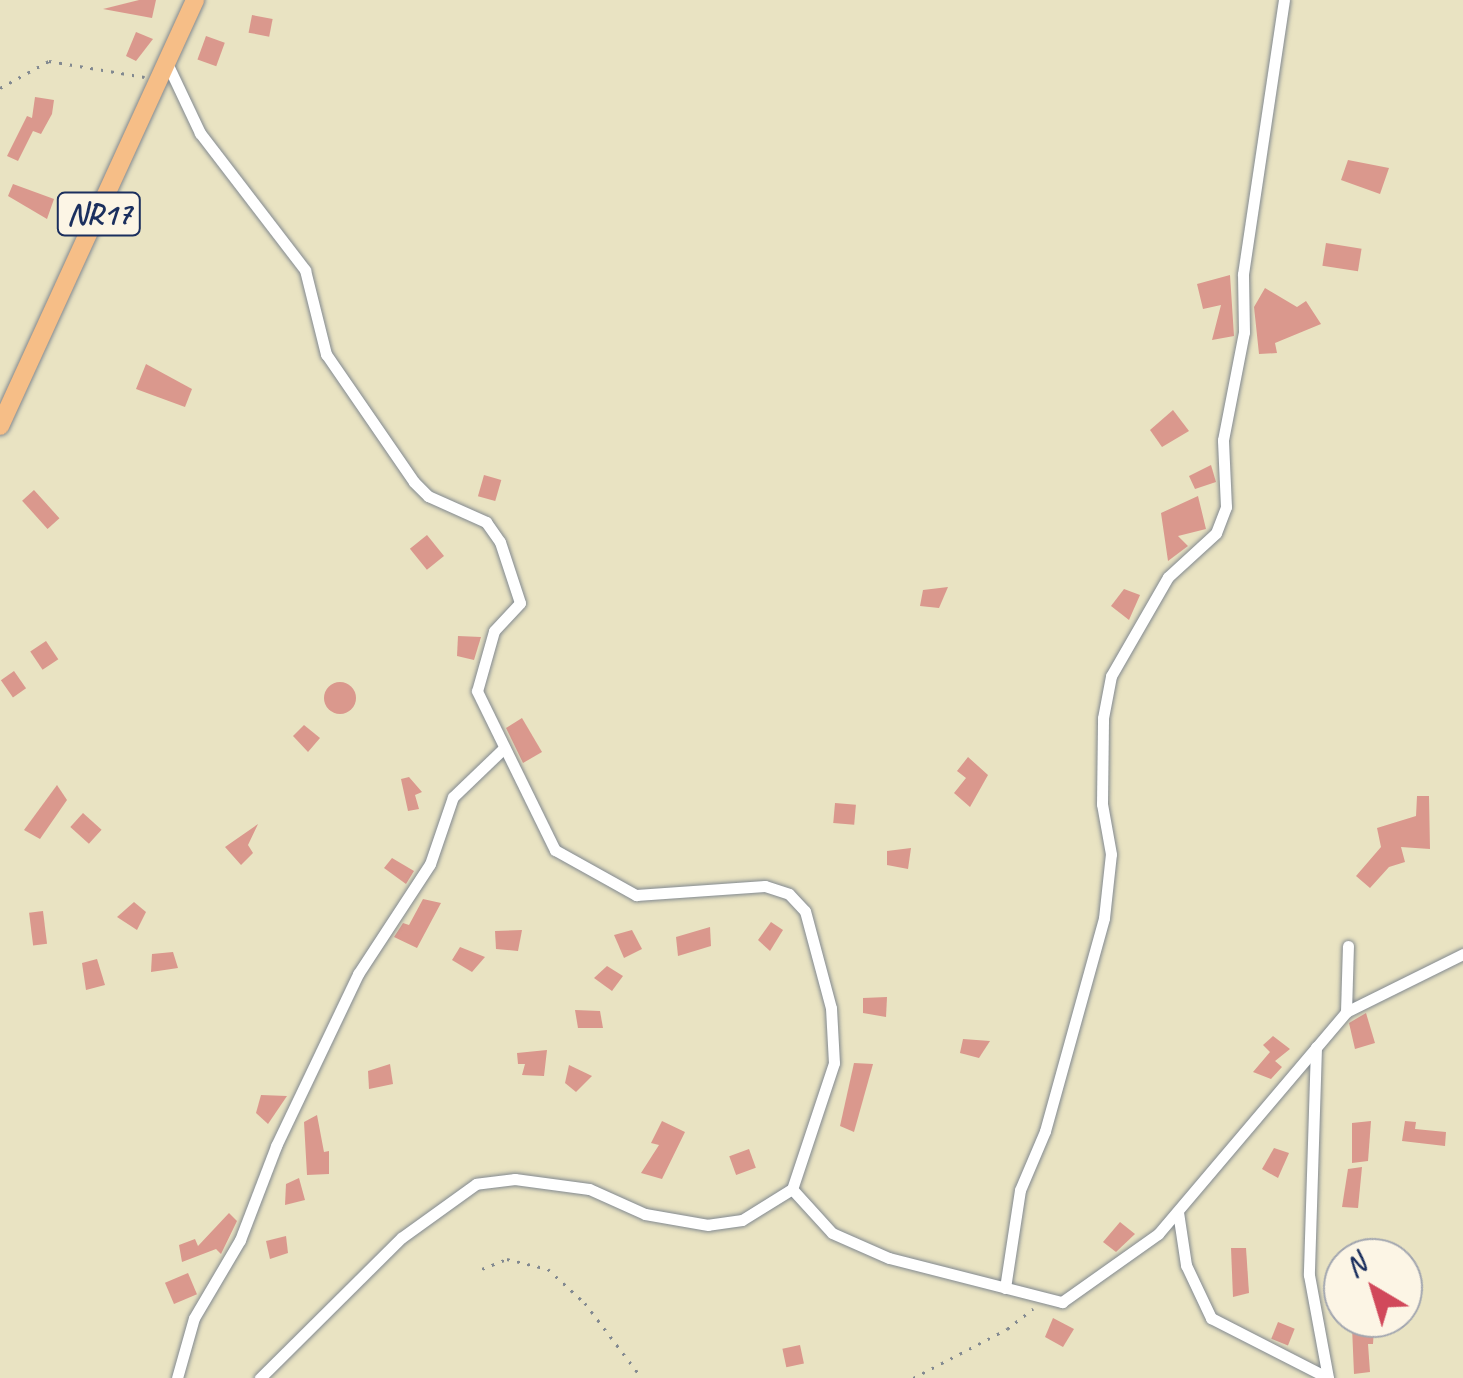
<!DOCTYPE html>
<style>
body{margin:0}
#map{position:relative;width:1463px;height:1378px;overflow:hidden;background:#e9e3c2;font-family:Caveat,sans-serif}
div>[style]{position:absolute}
[style*='--x']{left:calc(var(--x)*1px);top:calc(var(--y)*1px);width:calc(var(--w)*1px);rotate:calc(var(--a)*1deg)}
.building>*{inset:0;background:#da988d;transform-origin:0 0}
.round{border-radius:50%}
.path>*{height:2.5px;margin-top:-1.25px;transform-origin:0;background:repeating-linear-gradient(90deg,#828990 0 2.5px,transparent 0 10.5px)}
.roads{filter:drop-shadow(0 0 2px #828990) drop-shadow(0 0 2px #828990)}
.street>*{height:11px;margin:-5.5px;padding:0 5.5px;transform-origin:5.5px;border-radius:5.5px;background:#fff}
.primary>*{height:18px;margin:-9px;padding:0 9px;transform-origin:9px;border-radius:9px;background:#f6be87}
span{translate:-50% -50%;white-space:nowrap;text-align:center;line-height:1.15;-webkit-text-stroke:10px #fcf5e5;paint-order:stroke}
.shield-label span{padding:2px 8px;background:#fcf5e5;border:2px solid;border-radius:8px;-webkit-text-stroke-width:0}
.shield-label{font-size:32px;color:#1b2f5e;font-weight:700}
.north{position:absolute;left:1323px;top:1238px;width:100px;height:100px;box-sizing:border-box;background:#fcf5e5;border:2px solid #a2a6af;border-radius:50%;rotate:322deg;font-size:28px;font-weight:700;line-height:40px;text-align:center;color:#1b2f5e}
.north::after{content:'';display:block;margin:auto;width:35px;height:45px;background:#d1495b;clip-path:polygon(50% 0,100% 100%,50% 72%,0 100%)}
</style>
<div id="map">
<div class="building">
<div style="clip-path:polygon(139px 0,156px 0,152px 18px,103px 9px)"></div>
<div style="left:252px;top:15px;width:21px;height:18px;rotate:11deg"></div>
<div style="clip-path:polygon(136px 32px,153px 39px,136px 61px,126px 56px)"></div>
<div style="left:206px;top:36px;width:20px;height:25px;rotate:20deg"></div>
<div style="clip-path:polygon(35px 97px,54px 100px,52px 114px,41px 134px,33px 131px,18px 161px,7px 156px,27px 116px,32px 118px)"></div>
<div style="clip-path:polygon(1348px 160px,1389px 168px,1380px 194px,1341px 180px)"></div>
<div style="clip-path:polygon(13px 184px,54px 199px,47px 219px,8px 196px)"></div>
<div style="left:1326px;top:243px;width:36px;height:23px;rotate:9deg"></div>
<div style="clip-path:polygon(1230px 275px,1234px 336px,1212px 340px,1221px 305px,1203px 309px,1197px 284px)"></div>
<div style="clip-path:polygon(1265px 288px,1297px 307px,1306px 301px,1321px 324px,1275px 343px,1277px 353px,1259px 354px,1254px 307px)"></div>
<div style="clip-path:polygon(146px 364px,192px 389px,185px 407px,136px 389px)"></div>
<div style="clip-path:polygon(1173px 410px,1189px 431px,1162px 447px,1150px 430px)"></div>
<div style="clip-path:polygon(1211px 465px,1216px 482px,1195px 489px,1189px 476px)"></div>
<div style="left:484px;top:475px;width:18px;height:22px;rotate:16deg"></div>
<div style="left:34px;top:490px;width:38px;height:16px;rotate:48deg"></div>
<div style="clip-path:polygon(1198px 496px,1206px 529px,1178px 536px,1188px 546px,1168px 561px,1161px 513px)"></div>
<div style="left:427px;top:535px;width:27px;height:22px;rotate:51deg"></div>
<div style="clip-path:polygon(948px 587px,939px 608px,920px 606px,923px 590px)"></div>
<div style="clip-path:polygon(1124px 589px,1140px 595px,1129px 620px,1111px 606px)"></div>
<div style="clip-path:polygon(458px 636px,481px 637px,474px 660px,457px 656px)"></div>
<div style="left:46px;top:641px;width:22px;height:19px;rotate:56deg"></div>
<div style="left:14px;top:671px;width:21px;height:16px;rotate:55deg"></div>
<div class="round" style="left:324px;top:682px;width:32px;height:32px"></div>
<div style="clip-path:polygon(522px 718px,542px 752px,523px 763px,506px 728px)"></div>
<div style="clip-path:polygon(304px 725px,320px 738px,308px 752px,293px 736px)"></div>
<div style="clip-path:polygon(968px 757px,988px 775px,970px 807px,954px 793px,966px 778px,957px 771px)"></div>
<div style="clip-path:polygon(409px 777px,422px 792px,415px 795px,419px 809px,408px 811px,401px 779px)"></div>
<div style="clip-path:polygon(57px 785px,67px 800px,40px 839px,24px 830px)"></div>
<div style="clip-path:polygon(1417px 796px,1429px 796px,1430px 849px,1401px 847px,1405px 862px,1389px 867px,1370px 888px,1356px 876px,1381px 847px,1377px 828px,1416px 816px)"></div>
<div style="left:835px;top:803px;width:21px;height:20px;rotate:5deg"></div>
<div style="left:83px;top:813px;width:25px;height:19px;rotate:42deg"></div>
<div style="clip-path:polygon(258px 824px,248px 845px,253px 853px,241px 865px,225px 847px)"></div>
<div style="clip-path:polygon(911px 848px,908px 869px,887px 865px,887px 851px)"></div>
<div style="clip-path:polygon(392px 858px,414px 871px,406px 884px,384px 868px)"></div>
<div style="clip-path:polygon(423px 899px,441px 903px,417px 948px,394px 937px,403px 923px,409px 925px)"></div>
<div style="clip-path:polygon(134px 902px,146px 912px,137px 930px,117px 917px)"></div>
<div style="left:43px;top:911px;width:33px;height:14px;rotate:83deg"></div>
<div style="clip-path:polygon(771px 922px,783px 930px,770px 951px,758px 940px)"></div>
<div style="clip-path:polygon(710px 927px,711px 946px,678px 956px,676px 937px)"></div>
<div style="clip-path:polygon(522px 930px,518px 951px,496px 949px,495px 931px)"></div>
<div style="clip-path:polygon(632px 930px,642px 949px,624px 958px,614px 935px)"></div>
<div style="clip-path:polygon(460px 947px,485px 957px,472px 972px,452px 960px)"></div>
<div style="clip-path:polygon(173px 952px,178px 968px,151px 972px,152px 954px)"></div>
<div style="clip-path:polygon(97px 959px,105px 985px,86px 990px,82px 963px)"></div>
<div style="clip-path:polygon(607px 966px,623px 976px,612px 991px,594px 978px)"></div>
<div style="clip-path:polygon(887px 997px,886px 1017px,863px 1013px,863px 998px)"></div>
<div style="clip-path:polygon(575px 1010px,600px 1011px,603px 1028px,578px 1028px)"></div>
<div style="clip-path:polygon(1366px 1013px,1375px 1043px,1355px 1049px,1349px 1023px)"></div>
<div style="clip-path:polygon(1273px 1036px,1290px 1049px,1275px 1061px,1282px 1067px,1271px 1079px,1253px 1072px,1270px 1052px,1263px 1045px)"></div>
<div style="clip-path:polygon(963px 1039px,990px 1041px,979px 1058px,960px 1053px)"></div>
<div style="clip-path:polygon(547px 1050px,544px 1076px,522px 1075px,525px 1064px,518px 1064px,517px 1053px)"></div>
<div style="clip-path:polygon(854px 1063px,873px 1064px,854px 1132px,840px 1126px)"></div>
<div style="clip-path:polygon(390px 1064px,393px 1084px,369px 1089px,368px 1071px)"></div>
<div style="clip-path:polygon(569px 1065px,592px 1076px,576px 1092px,565px 1083px)"></div>
<div style="clip-path:polygon(261px 1095px,287px 1096px,268px 1124px,256px 1113px)"></div>
<div style="clip-path:polygon(317px 1115px,324px 1152px,329px 1151px,329px 1174px,307px 1175px,304px 1122px)"></div>
<div style="clip-path:polygon(662px 1121px,685px 1132px,662px 1179px,641px 1173px,659px 1145px,651px 1143px)"></div>
<div style="clip-path:polygon(1371px 1121px,1368px 1161px,1352px 1163px,1352px 1123px)"></div>
<div style="clip-path:polygon(1405px 1121px,1416px 1122px,1415px 1129px,1446px 1132px,1445px 1146px,1402px 1141px)"></div>
<div style="clip-path:polygon(1274px 1148px,1289px 1153px,1278px 1178px,1262px 1169px)"></div>
<div style="left:749px;top:1149px;width:20px;height:21px;rotate:70deg"></div>
<div style="clip-path:polygon(1362px 1167px,1358px 1208px,1342px 1207px,1348px 1169px)"></div>
<div style="clip-path:polygon(299px 1178px,305px 1200px,285px 1205px,286px 1184px)"></div>
<div style="clip-path:polygon(229px 1213px,237px 1221px,221px 1254px,216px 1249px,182px 1262px,179px 1245px,195px 1239px,198px 1246px)"></div>
<div style="clip-path:polygon(1120px 1222px,1135px 1234px,1116px 1252px,1103px 1242px)"></div>
<div style="clip-path:polygon(286px 1236px,288px 1253px,270px 1259px,266px 1241px)"></div>
<div style="clip-path:polygon(1231px 1248px,1246px 1248px,1249px 1293px,1233px 1297px)"></div>
<div style="left:188px;top:1273px;width:23px;height:25px;rotate:67deg"></div>
<div style="clip-path:polygon(1053px 1318px,1074px 1329px,1063px 1347px,1045px 1337px)"></div>
<div style="left:1278px;top:1322px;width:18px;height:18px;rotate:22deg"></div>
<div style="clip-path:polygon(1352px 1327px,1374px 1329px,1373px 1344px,1368px 1344px,1370px 1372px,1354px 1374px)"></div>
<div style="left:800px;top:1345px;width:19px;height:18px;rotate:78deg"></div>
</div>
<div class="path">
<div style="--x:0;--y:88;--w:56;--a:-28.9"></div>
<div style="--x:49;--y:61;--w:97;--a:9.5"></div>
<div style="--x:482;--y:1269;--w:27;--a:-22"></div>
<div style="--x:507;--y:1259;--w:42;--a:13.7"></div>
<div style="--x:548;--y:1269;--w:50;--a:42.6"></div>
<div style="--x:585;--y:1303;--w:94;--a:52.8"></div>
<div style="--x:913;--y:1378;--w:106;--a:-27.5"></div>
<div style="--x:1007;--y:1329;--w:33;--a:-38"></div>
</div>
<div class="roads">
<div class="street">
<div style="--x:166;--y:61;--w:80;--a:64.7"></div>
<div style="--x:200;--y:133;--w:173;--a:52.5"></div>
<div style="--x:305;--y:270;--w:87;--a:76"></div>
<div style="--x:326;--y:354;--w:155;--a:55.5"></div>
<div style="--x:414;--y:482;--w:20;--a:45"></div>
<div style="--x:428;--y:496;--w:64;--a:24.1"></div>
<div style="--x:486;--y:522;--w:24;--a:55"></div>
<div style="--x:500;--y:542;--w:64;--a:71.8"></div>
<div style="--x:520;--y:603;--w:38;--a:133"></div>
<div style="--x:494;--y:631;--w:62;--a:105.8"></div>
<div style="--x:477;--y:691;--w:177;--a:63.9"></div>
<div style="--x:555;--y:850;--w:93;--a:29.1"></div>
<div style="--x:636;--y:895;--w:129;--a:-4"></div>
<div style="--x:765;--y:886;--w:25;--a:18"></div>
<div style="--x:789;--y:894;--w:23;--a:47"></div>
<div style="--x:805;--y:911;--w:100;--a:75"></div>
<div style="--x:831;--y:1008;--w:55;--a:86.9"></div>
<div style="--x:834;--y:1063;--w:133;--a:108.4"></div>
<div style="--x:792;--y:1189;--w:59;--a:148.2"></div>
<div style="--x:742;--y:1220;--w:34;--a:172"></div>
<div style="--x:708;--y:1225;--w:64;--a:-170.1"></div>
<div style="--x:645;--y:1214;--w:61;--a:-155.9"></div>
<div style="--x:589;--y:1189;--w:75;--a:-172.3"></div>
<div style="--x:515;--y:1179;--w:39;--a:173"></div>
<div style="--x:476;--y:1184;--w:92;--a:144.2"></div>
<div style="--x:401;--y:1238;--w:199;--a:135.2"></div>
<div style="--x:1346;--y:1012;--w:66;--a:-88.3"></div>
<div style="--x:1316;--y:1047;--w:228;--a:91.8"></div>
<div style="--x:1309;--y:1275;--w:105;--a:79.5"></div>
<div style="--x:792;--y:1189;--w:59;--a:47.7"></div>
<div style="--x:832;--y:1233;--w:62;--a:23.7"></div>
<div style="--x:889;--y:1258;--w:179;--a:14.3"></div>
<div style="--x:1062;--y:1302;--w:118;--a:-35.3"></div>
<div style="--x:1158;--y:1234;--w:291;--a:-49.7"></div>
<div style="--x:1346;--y:1012;--w:131;--a:-26.4"></div>
<div style="--x:1178;--y:1212;--w:54;--a:81.4"></div>
<div style="--x:1186;--y:1265;--w:59;--a:64.7"></div>
<div style="--x:1211;--y:1318;--w:131;--a:27.1"></div>
<div style="--x:1005;--y:1288;--w:99;--a:-81.3"></div>
<div style="--x:1020;--y:1190;--w:64;--a:-67"></div>
<div style="--x:1045;--y:1131;--w:221;--a:-74.5"></div>
<div style="--x:1104;--y:918;--w:64;--a:-83.8"></div>
<div style="--x:1111;--y:854;--w:51;--a:-100.2"></div>
<div style="--x:1102;--y:804;--w:86;--a:-89.3"></div>
<div style="--x:1103;--y:718;--w:43;--a:-79.2"></div>
<div style="--x:1111;--y:676;--w:114;--a:-60.1"></div>
<div style="--x:1168;--y:577;--w:65;--a:-42.5"></div>
<div style="--x:1216;--y:533;--w:28;--a:-69"></div>
<div style="--x:1226;--y:507;--w:67;--a:-92.6"></div>
<div style="--x:1223;--y:440;--w:110;--a:-79"></div>
<div style="--x:1244;--y:332;--w:58;--a:-91"></div>
<div style="--x:1243;--y:274;--w:277;--a:-81.5"></div>
<div style="--x:177;--y:1378;--w:62;--a:-74.2"></div>
<div style="--x:194;--y:1318;--w:91;--a:-59.5"></div>
<div style="--x:240;--y:1240;--w:101;--a:-69"></div>
<div style="--x:276;--y:1146;--w:191;--a:-64.5"></div>
<div style="--x:358;--y:974;--w:131;--a:-56.8"></div>
<div style="--x:430;--y:864;--w:71;--a:-71.1"></div>
<div style="--x:453;--y:797;--w:71;--a:-43.9"></div>
</div>
<div class="primary">
<div style="--x:0;--y:426;--w:469;--a:-65.4"></div>
</div>
</div>
<div class="shield-label">
<span style="left:99px;top:214px">NR17</span>
</div>
<div class="north">N</div>
</div>
